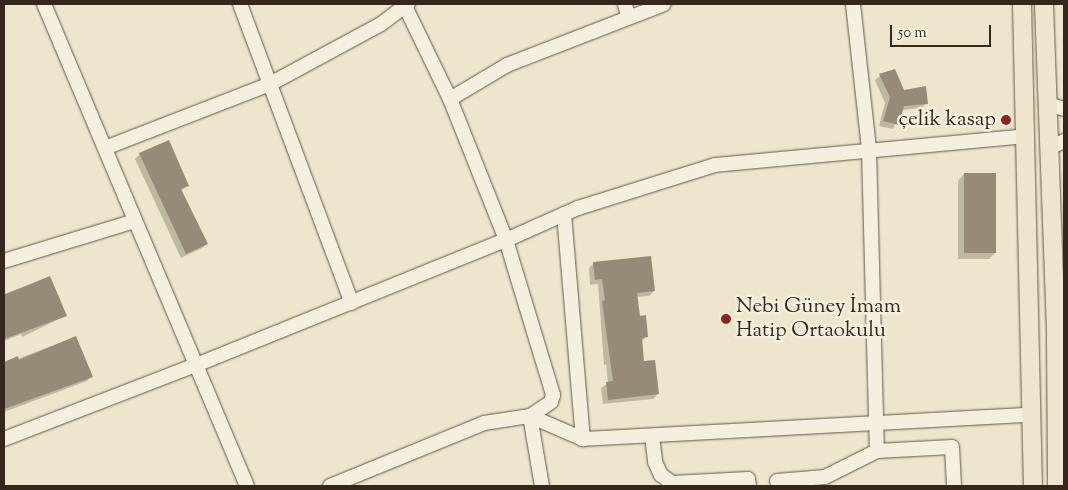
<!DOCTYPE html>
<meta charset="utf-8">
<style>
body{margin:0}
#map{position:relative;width:1068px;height:490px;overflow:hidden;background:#eee6cc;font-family:"Sorts Mill Goudy",serif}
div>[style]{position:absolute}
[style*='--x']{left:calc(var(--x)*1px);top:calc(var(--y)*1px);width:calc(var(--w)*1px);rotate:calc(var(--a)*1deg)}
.shadow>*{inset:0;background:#0003}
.building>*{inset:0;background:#968a78;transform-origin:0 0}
.roads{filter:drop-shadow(0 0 1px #645649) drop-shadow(0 0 1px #645649)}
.minor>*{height:14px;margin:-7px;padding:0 7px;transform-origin:7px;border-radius:7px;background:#f4efde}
.major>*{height:18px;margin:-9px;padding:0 9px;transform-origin:9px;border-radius:9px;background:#eee6cc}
.dots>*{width:14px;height:14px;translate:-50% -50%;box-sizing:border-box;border:2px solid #f4efde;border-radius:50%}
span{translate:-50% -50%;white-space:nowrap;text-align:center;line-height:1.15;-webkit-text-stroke:5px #f4efde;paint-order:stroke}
.poi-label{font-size:21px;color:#36261d}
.right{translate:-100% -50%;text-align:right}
.left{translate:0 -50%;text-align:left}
.frame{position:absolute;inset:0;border:5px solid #36261d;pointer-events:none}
.scale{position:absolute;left:890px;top:25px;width:101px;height:22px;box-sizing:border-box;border:2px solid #36261d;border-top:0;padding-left:6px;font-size:15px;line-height:18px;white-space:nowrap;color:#36261d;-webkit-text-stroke:4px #f4efde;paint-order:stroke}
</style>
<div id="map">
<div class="shadow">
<div style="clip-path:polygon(880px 76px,926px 103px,922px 108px,901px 110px,893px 129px,879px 126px,885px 103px,875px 80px)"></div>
<div style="clip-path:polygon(140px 154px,187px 185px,181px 191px,207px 243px,202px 248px,181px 258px,135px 159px)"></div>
<div style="clip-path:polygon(964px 174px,996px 252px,989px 259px,958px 259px,958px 181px)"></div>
<div style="clip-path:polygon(594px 263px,654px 291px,649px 296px,636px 297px,639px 317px,647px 336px,642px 341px,643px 362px,658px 394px,653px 399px,603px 404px,601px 388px,608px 383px,606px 364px,604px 365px,598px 284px,590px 285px,589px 268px)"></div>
<div style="clip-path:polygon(49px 277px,65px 316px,22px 337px,21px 334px,4px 341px,4px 294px)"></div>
<div style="clip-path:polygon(75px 337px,91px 376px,87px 381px,4px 412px,4px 364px)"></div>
</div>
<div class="building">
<div style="clip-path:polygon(895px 69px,904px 90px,926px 86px,928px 104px,904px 106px,899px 125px,883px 121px,890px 97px,879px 74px)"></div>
<div style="clip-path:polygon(169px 140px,189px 186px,181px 189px,208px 244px,186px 254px,139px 153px)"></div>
<div style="left:964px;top:173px;width:32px;height:80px"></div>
<div style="clip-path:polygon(651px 256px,655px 291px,637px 293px,640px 316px,646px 315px,648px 337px,642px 338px,644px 361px,655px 360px,659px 394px,608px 400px,606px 382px,613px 381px,602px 301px,605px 300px,602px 279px,595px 280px,593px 262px)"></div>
<div style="clip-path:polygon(50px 276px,67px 316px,4px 339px,4px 295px)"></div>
<div style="clip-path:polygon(76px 336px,93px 377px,4px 409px,4px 362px,18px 356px,19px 360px)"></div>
</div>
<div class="roads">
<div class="minor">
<div style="--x:44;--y:4;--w:523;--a:67.16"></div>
<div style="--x:240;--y:4;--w:319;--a:69.5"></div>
<div style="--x:625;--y:4;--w:12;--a:76"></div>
<div style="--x:853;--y:4;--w:147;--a:83.7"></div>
<div style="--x:869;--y:150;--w:301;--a:88.5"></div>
<div style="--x:877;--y:451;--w:75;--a:-3.1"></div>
<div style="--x:952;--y:447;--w:39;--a:87"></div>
<div style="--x:405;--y:6;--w:103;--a:64.2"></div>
<div style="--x:450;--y:99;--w:152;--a:68.3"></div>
<div style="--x:506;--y:240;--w:162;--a:73.1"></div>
<div style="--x:553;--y:395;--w:7;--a:106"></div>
<div style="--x:551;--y:402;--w:25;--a:146"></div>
<div style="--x:530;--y:416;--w:71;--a:80.3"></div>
<div style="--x:450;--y:99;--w:66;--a:-30.8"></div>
<div style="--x:507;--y:65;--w:168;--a:-21.2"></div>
<div style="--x:1048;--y:104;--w:17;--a:17"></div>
<div style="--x:105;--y:148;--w:177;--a:-21.2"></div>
<div style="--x:270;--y:84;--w:126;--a:-28.4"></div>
<div style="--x:381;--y:24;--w:34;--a:-37"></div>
<div style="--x:1049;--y:148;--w:17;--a:-25"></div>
<div style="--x:564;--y:214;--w:226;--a:85.2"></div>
<div style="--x:4;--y:261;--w:137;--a:-17"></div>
<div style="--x:652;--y:436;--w:26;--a:83"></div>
<div style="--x:655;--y:462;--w:14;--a:65"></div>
<div style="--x:661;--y:475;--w:14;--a:36"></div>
<div style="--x:672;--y:483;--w:76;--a:-3"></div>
<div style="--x:748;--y:479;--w:7;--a:82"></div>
<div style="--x:4;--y:439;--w:206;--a:-21.1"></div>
<div style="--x:196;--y:365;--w:334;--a:-22"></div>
<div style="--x:506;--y:240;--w:79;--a:-24"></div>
<div style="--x:578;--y:208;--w:144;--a:-17.4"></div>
<div style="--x:715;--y:165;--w:311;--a:-5.3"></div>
<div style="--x:777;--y:481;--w:48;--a:-4.8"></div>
<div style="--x:825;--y:477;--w:58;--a:-26.6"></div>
<div style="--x:330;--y:486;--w:166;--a:-22.2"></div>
<div style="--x:484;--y:423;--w:47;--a:-8.7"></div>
<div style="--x:530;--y:416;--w:58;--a:23.5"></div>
<div style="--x:583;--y:439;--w:449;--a:-3.1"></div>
</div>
<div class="major">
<div style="--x:1022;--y:4;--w:482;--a:88.7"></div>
<div style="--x:1044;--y:4;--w:334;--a:87.9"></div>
<div style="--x:1056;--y:338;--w:148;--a:89.6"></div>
</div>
</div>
<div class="dots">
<div style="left:1006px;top:120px;background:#8f2418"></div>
<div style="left:726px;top:319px;background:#8f2418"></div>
</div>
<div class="poi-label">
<span class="right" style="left:996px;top:120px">çelik kasap</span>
<span class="left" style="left:736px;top:319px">Nebi Güney İmam<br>Hatip Ortaokulu</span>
</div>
<div class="frame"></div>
<div class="scale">50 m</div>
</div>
